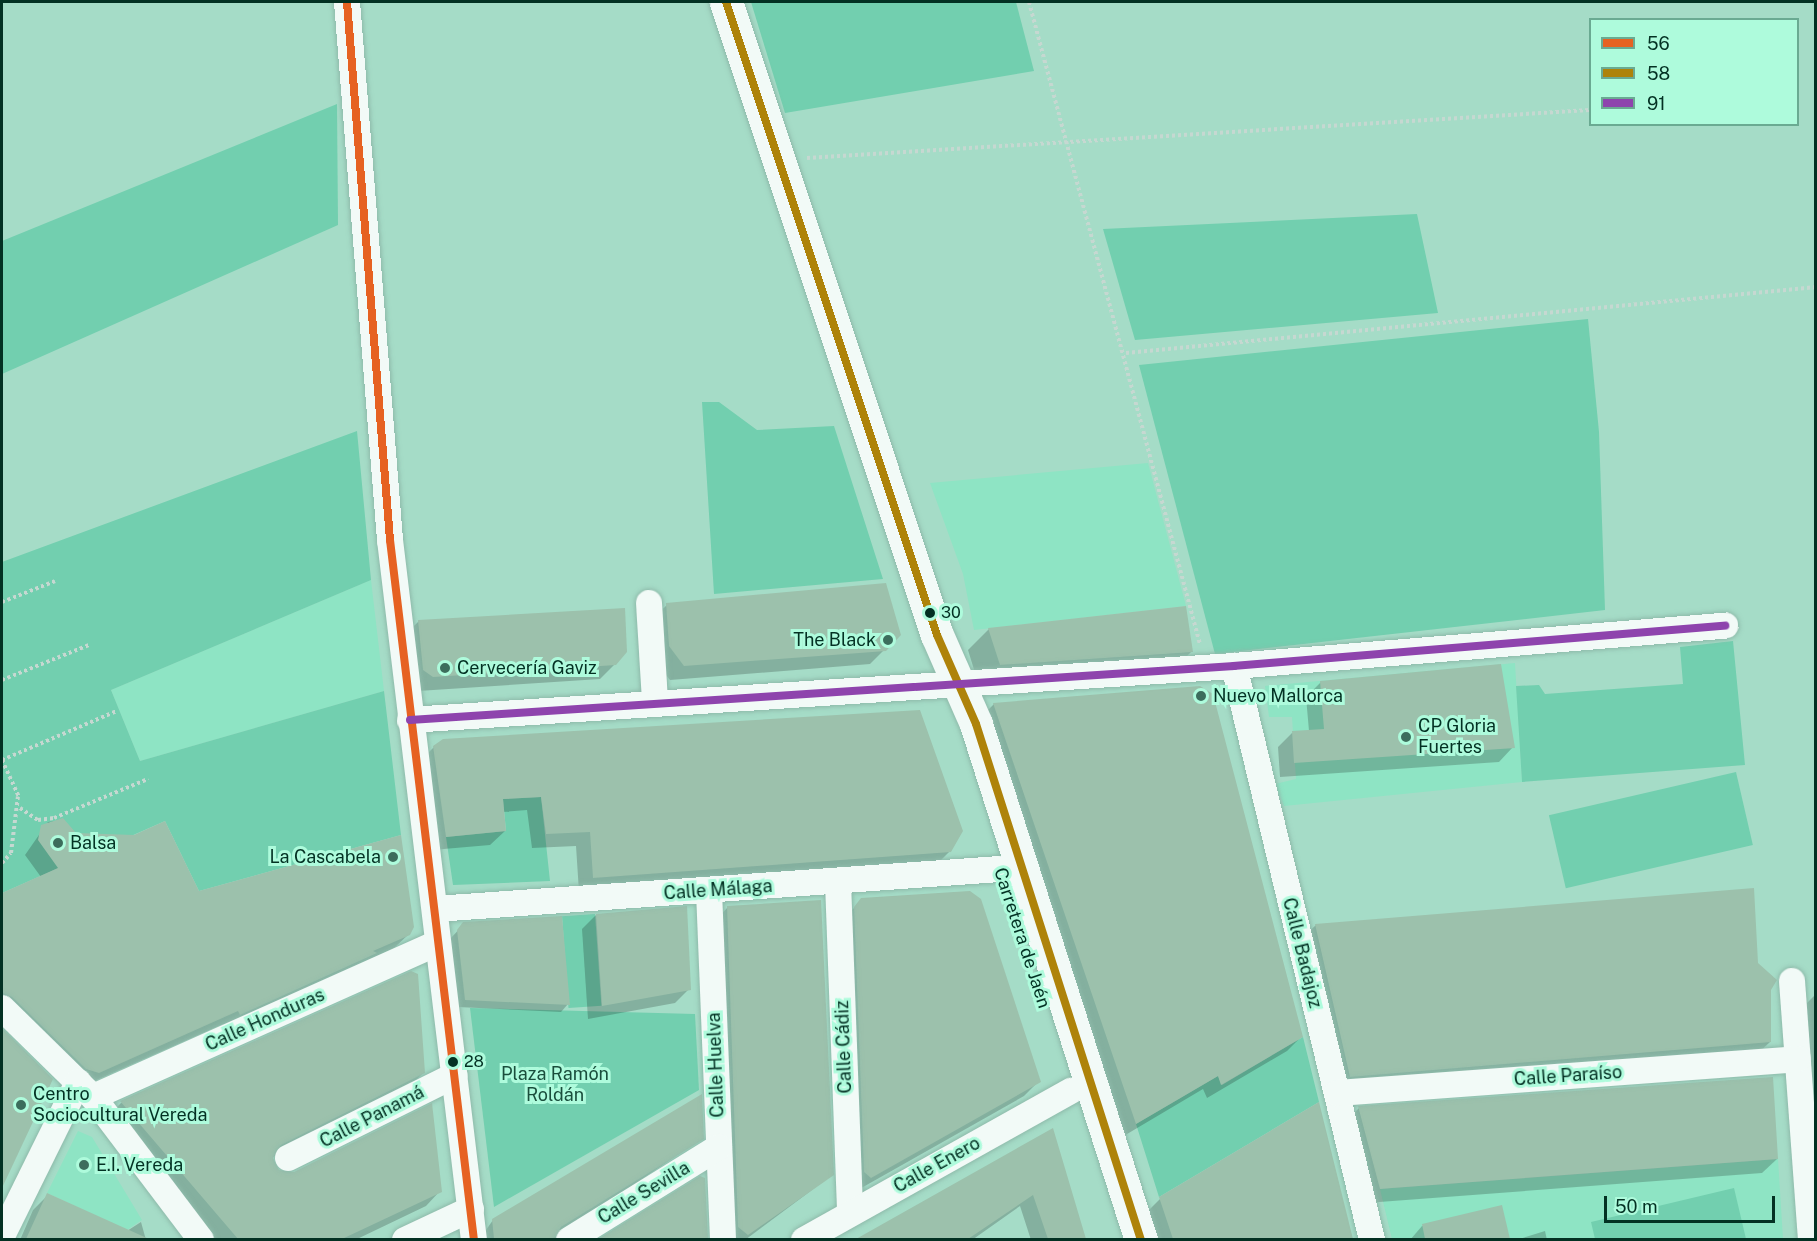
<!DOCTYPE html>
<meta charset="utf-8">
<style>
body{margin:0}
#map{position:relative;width:1817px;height:1241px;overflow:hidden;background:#a5dcc7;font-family:"Public Sans",sans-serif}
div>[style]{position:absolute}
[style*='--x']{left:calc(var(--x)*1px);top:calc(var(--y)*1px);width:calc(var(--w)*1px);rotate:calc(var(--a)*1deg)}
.built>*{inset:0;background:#8ee4c4}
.green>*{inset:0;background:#72cfaf;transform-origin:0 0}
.shadow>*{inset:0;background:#0003}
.building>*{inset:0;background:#9cc1ac}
.path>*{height:4px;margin-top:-2px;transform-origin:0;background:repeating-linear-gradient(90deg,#c6d8d1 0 3px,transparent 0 6px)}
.roads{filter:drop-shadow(0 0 2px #8ebaaa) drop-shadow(0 0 2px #8ebaaa)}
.street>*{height:26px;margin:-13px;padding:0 13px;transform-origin:13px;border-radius:13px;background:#f2faf7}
.primary>*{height:33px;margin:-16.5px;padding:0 16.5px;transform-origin:16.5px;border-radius:16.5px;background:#f2faf7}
.highway>*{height:33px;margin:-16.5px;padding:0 16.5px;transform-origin:16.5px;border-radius:16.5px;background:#f2faf7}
.bus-1>*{height:8px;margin:-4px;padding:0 4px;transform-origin:4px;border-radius:4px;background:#e66222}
.bus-2>*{height:8px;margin:-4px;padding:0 4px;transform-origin:4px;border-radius:4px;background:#ae830a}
.bus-3>*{height:8px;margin:-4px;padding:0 4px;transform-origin:4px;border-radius:4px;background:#8e44ad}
.dots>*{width:16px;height:16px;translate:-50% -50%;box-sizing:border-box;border:3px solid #aefbdc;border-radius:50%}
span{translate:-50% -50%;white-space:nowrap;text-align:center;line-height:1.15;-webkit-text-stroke:6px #aefbdc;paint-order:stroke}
.bus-label{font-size:16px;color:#033123}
.left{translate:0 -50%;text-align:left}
.poi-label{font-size:18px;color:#033123}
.right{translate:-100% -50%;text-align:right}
.street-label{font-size:18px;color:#033123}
.park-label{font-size:18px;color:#1a4e3c}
.frame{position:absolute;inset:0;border:3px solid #033123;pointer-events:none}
.legend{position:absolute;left:1589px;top:18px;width:210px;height:108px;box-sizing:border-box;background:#aefbdc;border:2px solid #6aaa92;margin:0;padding:8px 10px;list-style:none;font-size:18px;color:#033123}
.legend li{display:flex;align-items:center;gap:12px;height:30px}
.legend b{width:30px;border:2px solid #6aaa92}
.scale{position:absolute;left:1604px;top:1196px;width:171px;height:27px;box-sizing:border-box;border:3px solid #033123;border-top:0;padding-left:8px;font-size:18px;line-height:21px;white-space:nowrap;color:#033123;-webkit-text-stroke:4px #aefbdc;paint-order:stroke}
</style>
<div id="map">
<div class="built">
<div style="clip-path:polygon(1148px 463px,1186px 606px,974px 630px,963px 574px,930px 483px)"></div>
<div style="clip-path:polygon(371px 580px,384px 691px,140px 761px,111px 690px)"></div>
<div style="clip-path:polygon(1515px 663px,1522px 782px,1284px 806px,1275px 784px,1296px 779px,1292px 717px,1269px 717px,1265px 686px)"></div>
<div style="clip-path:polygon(78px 1131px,92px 1137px,142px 1220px,127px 1230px,47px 1193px)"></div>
<div style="clip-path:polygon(1778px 1159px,1783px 1239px,1392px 1239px,1380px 1189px)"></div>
</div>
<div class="green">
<div style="clip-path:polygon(751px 2px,1016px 2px,1034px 71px,785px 113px)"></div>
<div style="clip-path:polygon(337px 104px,338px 225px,2px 374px,2px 241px)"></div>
<div style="clip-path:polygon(1417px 214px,1438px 313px,1135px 340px,1103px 229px)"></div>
<div style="clip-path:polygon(1588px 319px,1599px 432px,1605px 610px,1215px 654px,1139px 365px)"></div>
<div style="clip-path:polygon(702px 402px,719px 402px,757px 430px,834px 426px,883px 579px,714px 594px)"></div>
<div style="clip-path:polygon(357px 431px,371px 580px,111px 690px,140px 761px,384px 691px,401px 835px,199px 891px,165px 821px,2px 893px,2px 562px)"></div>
<div style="clip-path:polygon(1733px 641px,1745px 765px,1522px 782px,1516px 686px,1539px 685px,1545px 694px,1683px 684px,1680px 647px)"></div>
<div style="left:1736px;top:772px;width:75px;height:192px;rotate:77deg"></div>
<div style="clip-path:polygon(541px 797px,550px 881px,453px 885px,446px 837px,506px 831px,503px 799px)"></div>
<div style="left:595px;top:914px;width:92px;height:33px;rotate:86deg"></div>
<div style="clip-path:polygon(470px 1008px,695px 1014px,699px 1090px,494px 1207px)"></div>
<div style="clip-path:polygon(1303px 1037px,1319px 1102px,1159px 1197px,1136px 1124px,1218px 1076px,1222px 1085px)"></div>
<div style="clip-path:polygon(1734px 1188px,1746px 1239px,1595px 1239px,1591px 1222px)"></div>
</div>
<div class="shadow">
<div style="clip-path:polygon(667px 605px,900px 634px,870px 664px,670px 680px,655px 661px,652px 619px)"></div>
<div style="clip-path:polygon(419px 621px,615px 664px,600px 679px,418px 691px,405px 635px)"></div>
<div style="clip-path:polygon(989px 629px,1192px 651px,1171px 672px,979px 686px,968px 650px)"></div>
<div style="clip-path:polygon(1321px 682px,1513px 747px,1499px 762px,1280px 777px,1278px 747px,1292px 733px,1309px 731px,1306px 697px)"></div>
<div style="clip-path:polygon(994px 704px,1301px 1037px,1287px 1051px,1207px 1098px,1203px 1089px,1122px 1137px,980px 718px)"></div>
<div style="clip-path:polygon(434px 747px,950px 851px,935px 866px,579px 892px,576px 846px,532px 848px,527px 810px,503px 812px,505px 831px,490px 845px,432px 850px,419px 762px)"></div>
<div style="clip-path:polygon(63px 820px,75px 835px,199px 893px,409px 934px,394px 948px,225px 1028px,223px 1024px,83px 1086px,2px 1014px,2px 895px,41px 877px,25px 855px,48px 822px)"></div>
<div style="clip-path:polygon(862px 900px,1039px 1081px,1024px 1096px,856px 1191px,847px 915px)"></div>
<div style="clip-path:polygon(728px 907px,832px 1175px,745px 1240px,724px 1240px,714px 922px)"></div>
<div style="clip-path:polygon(596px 915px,689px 989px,675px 1003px,588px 1019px,582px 929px)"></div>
<div style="clip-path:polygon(464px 924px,568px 1004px,561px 1012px,458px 1007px,450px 939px)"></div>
<div style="clip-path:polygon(1316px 925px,1756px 963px,1769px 989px,1770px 1042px,1755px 1056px,1336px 1091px,1301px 939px)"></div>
<div style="clip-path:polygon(411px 973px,423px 1073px,409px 1087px,271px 1158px,278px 1172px,440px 1191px,426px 1206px,355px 1240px,212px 1240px,107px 1117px,121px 1103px)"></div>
<div style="clip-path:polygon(1816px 994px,1816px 1104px,1809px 1104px,1804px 1006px)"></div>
<div style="clip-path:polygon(2px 1030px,51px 1079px,2px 1184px)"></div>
<div style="clip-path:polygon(1318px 1104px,1352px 1240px,1146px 1240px,1139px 1220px,1160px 1199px)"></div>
<div style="clip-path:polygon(1359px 1108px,1777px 1159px,1762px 1173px,1366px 1203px,1345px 1122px)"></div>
<div style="clip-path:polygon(1052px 1131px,1084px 1240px,1031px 1240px,1020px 1206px,972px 1240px,860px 1240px)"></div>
<div style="clip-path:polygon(702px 1138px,553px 1240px,479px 1240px,493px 1220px)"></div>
<div style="clip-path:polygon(701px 1178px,707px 1240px,601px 1240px)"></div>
<div style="clip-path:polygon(48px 1195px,127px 1231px,141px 1222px,146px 1240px,20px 1240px,33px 1210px)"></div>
<div style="clip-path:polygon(1501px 1207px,1508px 1240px,1410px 1240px,1422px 1226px)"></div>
<div style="clip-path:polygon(1545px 1231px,1547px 1240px,1516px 1240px)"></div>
</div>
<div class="building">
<div style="clip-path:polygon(886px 583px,901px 635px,886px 651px,684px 666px,669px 646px,666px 603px)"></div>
<div style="clip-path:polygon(1186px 606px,1193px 652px,1000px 665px,988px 628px)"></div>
<div style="clip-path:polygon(625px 608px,627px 652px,616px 665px,433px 677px,423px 670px,418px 620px)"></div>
<div style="clip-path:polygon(1501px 664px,1515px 748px,1294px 763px,1292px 731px,1324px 729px,1320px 681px)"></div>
<div style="clip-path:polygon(1200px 686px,1213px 694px,1303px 1037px,1221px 1085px,1218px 1076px,1136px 1124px,993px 703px)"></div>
<div style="clip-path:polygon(920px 710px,963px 831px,951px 852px,593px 878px,590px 832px,546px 834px,541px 797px,503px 799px,506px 831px,446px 837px,433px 746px,443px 739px)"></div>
<div style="clip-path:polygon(63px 818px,76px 833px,134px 835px,165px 821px,199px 891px,401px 835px,414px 927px,410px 935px,373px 951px,377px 953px,240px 1015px,238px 1011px,99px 1073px,86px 1069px,12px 997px,2px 993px,2px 893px,58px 868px,38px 840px,41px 825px)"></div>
<div style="clip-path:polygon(1754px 888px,1758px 963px,1777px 980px,1771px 990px,1771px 1042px,1350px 1077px,1315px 924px)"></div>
<div style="clip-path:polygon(970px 891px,981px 899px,1041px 1082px,871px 1178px,864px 1172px,854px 907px,861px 898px)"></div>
<div style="clip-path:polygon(821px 900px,834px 1175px,748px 1235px,738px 1227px,727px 906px)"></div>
<div style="clip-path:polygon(687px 906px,691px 990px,602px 1006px,596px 914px)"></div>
<div style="clip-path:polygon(562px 916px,570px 1005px,465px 1000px,457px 930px,463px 922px)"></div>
<div style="clip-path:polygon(411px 971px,418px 974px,425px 1073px,281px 1145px,273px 1158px,279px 1170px,294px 1172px,432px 1103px,442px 1192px,342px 1239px,238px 1239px,120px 1101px)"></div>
<div style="clip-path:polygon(2px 1028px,53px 1079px,2px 1188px)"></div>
<div style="clip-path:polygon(1773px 1077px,1778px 1159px,1392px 1188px,1380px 1189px,1358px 1106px)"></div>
<div style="clip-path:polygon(702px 1094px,704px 1139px,561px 1227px,554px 1239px,494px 1239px,492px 1219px)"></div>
<div style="clip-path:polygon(1319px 1102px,1353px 1239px,1173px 1239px,1159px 1197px)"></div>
<div style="clip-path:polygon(1053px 1128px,1086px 1239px,1048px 1239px,1033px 1195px,968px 1239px,856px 1239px)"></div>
<div style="clip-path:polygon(700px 1176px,705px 1178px,708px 1239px,598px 1239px)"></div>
<div style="clip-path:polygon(47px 1193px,149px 1239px,26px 1239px)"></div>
<div style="clip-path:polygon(1502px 1205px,1510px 1239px,1425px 1239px,1422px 1224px)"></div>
</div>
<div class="path">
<div style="--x:1029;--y:2;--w:664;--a:75.09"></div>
<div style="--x:807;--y:158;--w:784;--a:-3.51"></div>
<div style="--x:1126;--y:353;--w:693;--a:-5.46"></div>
<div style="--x:2;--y:602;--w:57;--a:-21.6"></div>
<div style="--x:2;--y:680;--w:94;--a:-21.9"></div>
<div style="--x:2;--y:760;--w:125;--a:-23.1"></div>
<div style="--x:2;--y:760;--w:41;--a:65.3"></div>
<div style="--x:20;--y:808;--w:22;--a:34"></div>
<div style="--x:38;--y:820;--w:16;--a:-7"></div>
<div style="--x:54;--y:818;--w:102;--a:-22.5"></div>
<div style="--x:2;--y:863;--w:13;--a:-48"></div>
<div style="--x:11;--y:853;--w:57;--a:-83"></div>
</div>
<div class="roads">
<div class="street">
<div style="--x:347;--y:2;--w:540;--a:85.43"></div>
<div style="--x:390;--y:540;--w:705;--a:83.16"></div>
<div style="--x:649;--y:603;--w:98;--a:86.5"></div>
<div style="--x:1234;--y:666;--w:590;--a:76.48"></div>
<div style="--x:410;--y:720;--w:826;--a:-3.75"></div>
<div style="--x:1234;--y:666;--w:493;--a:-4.7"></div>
<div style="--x:838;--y:882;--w:330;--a:87.9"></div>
<div style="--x:709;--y:891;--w:349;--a:87.7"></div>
<div style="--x:436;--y:909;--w:565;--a:-4.06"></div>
<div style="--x:1792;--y:981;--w:260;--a:85.8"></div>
<div style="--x:2;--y:1008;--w:127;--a:44.4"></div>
<div style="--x:93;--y:1097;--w:179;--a:52.9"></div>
<div style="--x:1337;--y:1093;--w:462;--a:-4.2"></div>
<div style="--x:93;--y:1097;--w:377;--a:-24.1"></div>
<div style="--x:288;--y:1158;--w:186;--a:-26.4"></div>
<div style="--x:2;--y:1236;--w:172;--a:-63.7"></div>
<div style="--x:405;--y:1240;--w:73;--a:-25.2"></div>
<div style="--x:569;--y:1240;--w:176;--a:-31.8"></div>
<div style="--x:804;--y:1240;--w:306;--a:-29.2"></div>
</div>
<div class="primary">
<div style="--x:937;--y:635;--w:97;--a:66.3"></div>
<div style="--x:976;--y:724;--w:542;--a:72.27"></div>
</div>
<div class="highway">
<div style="--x:726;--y:2;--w:667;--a:71.57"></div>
</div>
</div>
<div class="bus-1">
<div style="--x:347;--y:2;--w:540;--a:85.43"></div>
<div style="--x:390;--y:540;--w:705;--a:83.16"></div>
</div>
<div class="bus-2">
<div style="--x:726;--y:2;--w:667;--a:71.57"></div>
<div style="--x:937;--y:635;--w:97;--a:66.3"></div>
<div style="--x:976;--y:724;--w:542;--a:72.27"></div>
</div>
<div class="bus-3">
<div style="--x:410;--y:720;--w:826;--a:-3.75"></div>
<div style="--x:1234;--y:666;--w:493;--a:-4.7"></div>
</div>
<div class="dots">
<div style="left:930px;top:613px;background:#033123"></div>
<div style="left:888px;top:640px;background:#3c6d5c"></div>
<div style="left:445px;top:668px;background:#3c6d5c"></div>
<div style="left:1201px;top:696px;background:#3c6d5c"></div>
<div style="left:1406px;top:737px;background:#3c6d5c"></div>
<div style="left:58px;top:843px;background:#3c6d5c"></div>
<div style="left:393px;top:857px;background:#3c6d5c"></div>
<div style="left:453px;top:1062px;background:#033123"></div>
<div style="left:21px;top:1105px;background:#3c6d5c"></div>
<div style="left:84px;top:1165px;background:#3c6d5c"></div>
</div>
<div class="bus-label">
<span class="left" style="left:941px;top:613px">30</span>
<span class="left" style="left:464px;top:1062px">28</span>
</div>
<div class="poi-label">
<span class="right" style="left:876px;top:640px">The Black</span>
<span class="left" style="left:457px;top:668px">Cervecería Gaviz</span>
<span class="left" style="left:1213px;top:696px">Nuevo Mallorca</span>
<span class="left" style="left:1418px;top:737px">CP Gloria<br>Fuertes</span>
<span class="left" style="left:70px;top:843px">Balsa</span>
<span class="right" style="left:381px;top:857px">La Cascabela</span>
<span class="left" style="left:33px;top:1105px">Centro<br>Sociocultural Vereda</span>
<span class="left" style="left:96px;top:1165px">E.I. Vereda</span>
</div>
<div class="street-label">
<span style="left:718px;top:890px;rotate:-4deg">Calle Málaga</span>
<span style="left:1022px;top:938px;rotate:72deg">Carretera de Jaén</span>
<span style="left:1302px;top:953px;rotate:76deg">Calle Badajoz</span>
<span style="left:265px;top:1020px;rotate:-24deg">Calle Honduras</span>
<span style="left:844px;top:1047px;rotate:-92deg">Calle Cádiz</span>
<span style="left:716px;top:1065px;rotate:-92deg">Calle Huelva</span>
<span style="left:1568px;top:1076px;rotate:-4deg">Calle Paraíso</span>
<span style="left:372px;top:1117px;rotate:-27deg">Calle Panamá</span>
<span style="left:937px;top:1165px;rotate:-29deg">Calle Enero</span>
<span style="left:644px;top:1193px;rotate:-31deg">Calle Sevilla</span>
</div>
<div class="park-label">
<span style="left:555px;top:1085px">Plaza Ramón<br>Roldán</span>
</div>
<div class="frame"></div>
<ul class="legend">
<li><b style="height:8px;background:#e66222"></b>56</li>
<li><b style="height:8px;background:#ae830a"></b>58</li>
<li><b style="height:8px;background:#8e44ad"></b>91</li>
</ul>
<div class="scale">50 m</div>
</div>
